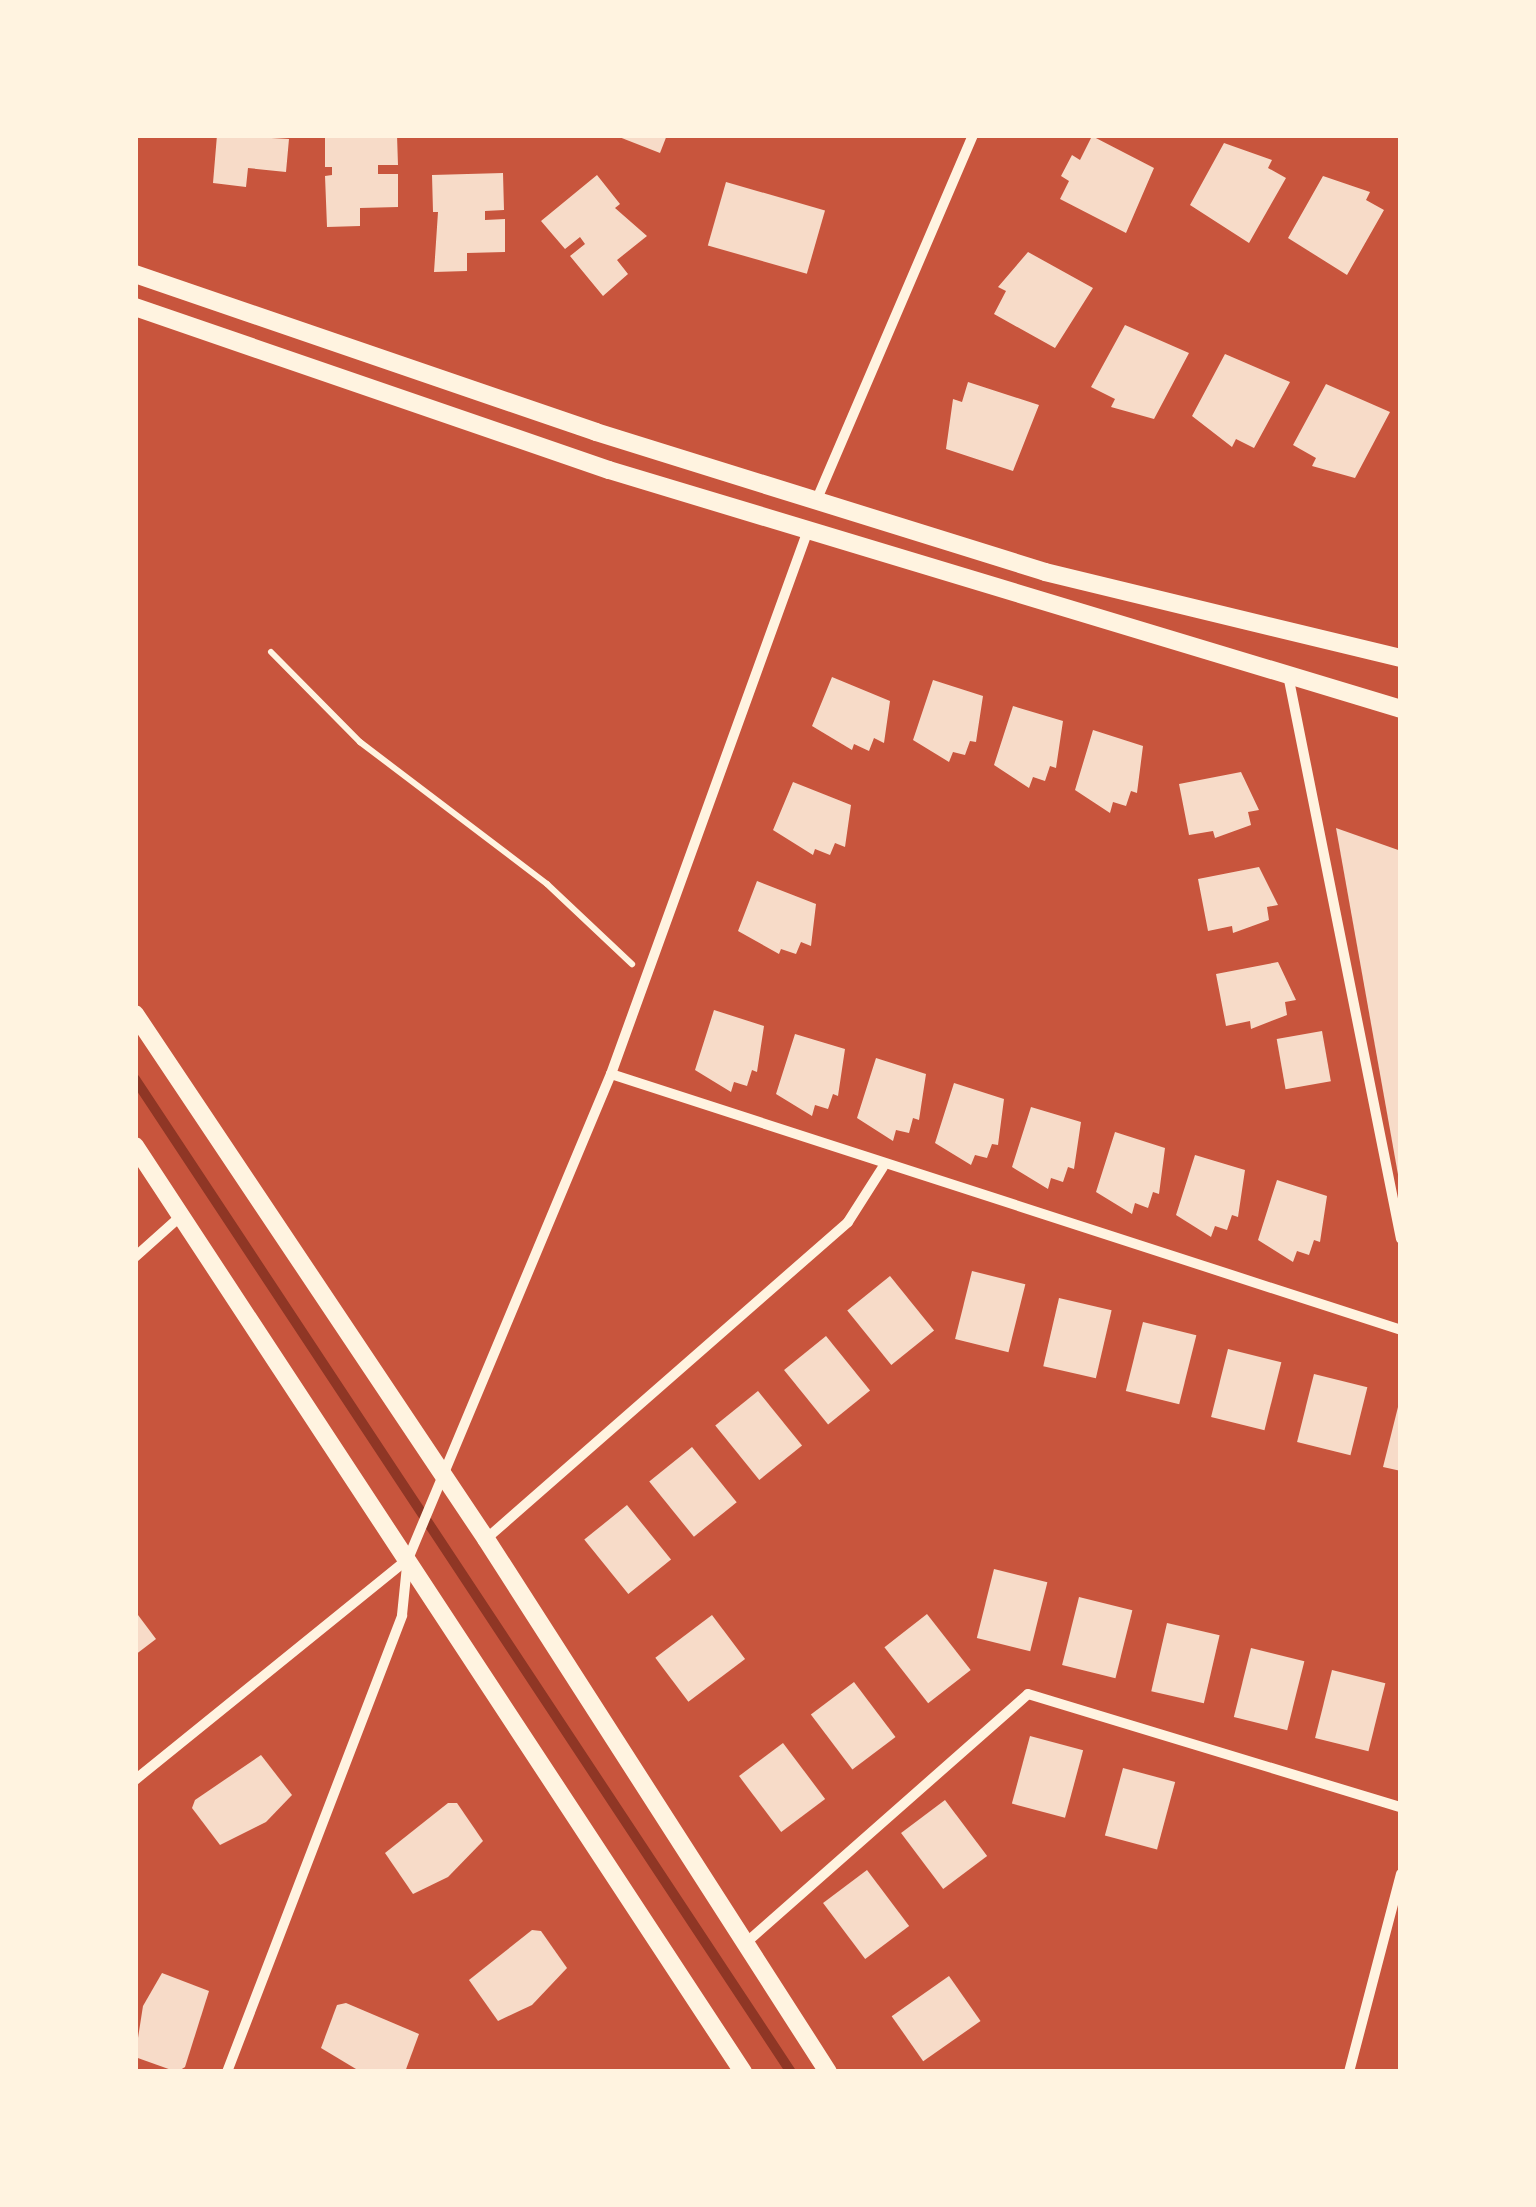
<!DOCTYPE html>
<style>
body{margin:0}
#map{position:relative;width:1536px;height:2207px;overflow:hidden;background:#c8553d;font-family:"IBM Plex Serif",serif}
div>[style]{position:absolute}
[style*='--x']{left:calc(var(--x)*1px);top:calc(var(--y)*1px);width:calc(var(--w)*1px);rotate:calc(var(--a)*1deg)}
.stream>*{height:10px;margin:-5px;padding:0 5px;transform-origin:5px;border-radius:5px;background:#8f3625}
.building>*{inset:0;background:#f7dbc8;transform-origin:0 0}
.path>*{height:6px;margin:-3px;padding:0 3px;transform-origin:3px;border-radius:3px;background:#fff3e0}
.minor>*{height:10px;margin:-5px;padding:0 5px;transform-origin:5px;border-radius:5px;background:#fff3e0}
.tertiary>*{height:18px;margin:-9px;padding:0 9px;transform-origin:9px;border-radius:9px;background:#fff3e0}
span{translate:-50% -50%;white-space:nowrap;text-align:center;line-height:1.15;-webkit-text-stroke:9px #fff3e0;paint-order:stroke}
.frame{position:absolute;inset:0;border:138px solid #fff3e0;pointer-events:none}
</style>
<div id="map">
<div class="stream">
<div style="--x:135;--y:1079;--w:1190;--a:56.55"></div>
</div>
<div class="building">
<div style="clip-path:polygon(217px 135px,289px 139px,286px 172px,248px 168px,246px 187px,213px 183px)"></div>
<div style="clip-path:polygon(325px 135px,397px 135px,398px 165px,378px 165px,378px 174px,398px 174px,398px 207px,360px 208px,360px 226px,327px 227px,325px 176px,332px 175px,332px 167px,325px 167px)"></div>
<div style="clip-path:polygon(614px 135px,667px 135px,660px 153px)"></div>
<div style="clip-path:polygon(1092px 136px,1154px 168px,1126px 233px,1060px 199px,1069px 181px,1061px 176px,1072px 155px,1080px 160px)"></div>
<div style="clip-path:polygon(1224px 143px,1272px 160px,1268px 168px,1286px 178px,1249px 243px,1190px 205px)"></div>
<div style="clip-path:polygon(503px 173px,504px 210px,485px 211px,485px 220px,505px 219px,505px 252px,467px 253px,467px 271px,434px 272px,438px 212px,433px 212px,432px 175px)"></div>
<div style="clip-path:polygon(597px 175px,620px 204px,615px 208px,647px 236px,617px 260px,628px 274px,603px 296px,570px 256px,585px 244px,580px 237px,565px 249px,541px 221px)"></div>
<div style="clip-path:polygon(1323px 176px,1370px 192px,1366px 200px,1384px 210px,1347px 275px,1288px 238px)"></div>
<div style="left:726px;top:182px;width:103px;height:66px;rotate:16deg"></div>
<div style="clip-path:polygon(1028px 252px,1093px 288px,1055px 348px,994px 314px,1006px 291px,998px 287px)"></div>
<div style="clip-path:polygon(1125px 325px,1189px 353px,1154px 419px,1111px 407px,1115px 399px,1091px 387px)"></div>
<div style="clip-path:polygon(1225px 354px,1290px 382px,1254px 448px,1236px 439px,1232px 447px,1192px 416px)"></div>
<div style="clip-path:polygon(968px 382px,1039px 405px,1013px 471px,946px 449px,953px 399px,962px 402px)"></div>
<div style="clip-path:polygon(1326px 384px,1390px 412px,1355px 478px,1312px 466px,1316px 458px,1293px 445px)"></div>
<div style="clip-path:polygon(832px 677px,890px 701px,884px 743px,874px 738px,869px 751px,854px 744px,852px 750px,812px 726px)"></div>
<div style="clip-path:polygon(933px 680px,983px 696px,976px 742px,970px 741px,965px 755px,953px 752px,949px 762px,913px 740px)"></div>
<div style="clip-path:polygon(1013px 706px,1063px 721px,1056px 768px,1050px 766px,1045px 781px,1033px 777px,1029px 788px,994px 765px)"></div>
<div style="clip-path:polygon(1093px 730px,1143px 746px,1137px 793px,1131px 791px,1126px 806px,1113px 802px,1110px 813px,1075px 790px)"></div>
<div style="clip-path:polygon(1241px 772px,1259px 810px,1248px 812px,1251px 825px,1215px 838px,1213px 831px,1189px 835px,1179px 784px)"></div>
<div style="clip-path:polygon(793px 782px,851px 805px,845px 847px,835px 843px,830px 855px,815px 849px,813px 855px,773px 830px)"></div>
<div style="clip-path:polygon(1336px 828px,1401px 851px,1401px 1180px,1399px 1180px)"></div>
<div style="clip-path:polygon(1259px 867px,1278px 905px,1267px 907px,1269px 920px,1233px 933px,1232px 926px,1208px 931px,1198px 879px)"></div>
<div style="clip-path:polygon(757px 881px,816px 904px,811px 946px,801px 942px,796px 954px,781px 949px,779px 954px,738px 931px)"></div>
<div style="clip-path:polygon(1278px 962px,1296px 1000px,1285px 1002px,1287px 1015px,1251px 1029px,1250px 1021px,1226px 1026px,1216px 974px)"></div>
<div style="clip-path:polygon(714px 1010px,764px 1026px,757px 1072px,752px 1070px,747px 1086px,734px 1082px,731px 1092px,695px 1070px)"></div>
<div style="left:1322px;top:1031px;width:51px;height:46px;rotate:80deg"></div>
<div style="clip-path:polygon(795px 1034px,845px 1049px,838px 1096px,833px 1094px,828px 1109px,815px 1105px,812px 1116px,776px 1094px)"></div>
<div style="clip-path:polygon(876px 1058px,926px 1074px,919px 1120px,913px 1118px,909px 1133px,896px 1130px,893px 1141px,857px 1118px)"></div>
<div style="clip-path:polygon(954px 1083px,1004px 1099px,998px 1145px,992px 1144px,987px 1158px,975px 1155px,971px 1165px,935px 1143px)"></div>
<div style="clip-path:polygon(1031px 1107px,1081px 1122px,1074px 1169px,1068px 1167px,1063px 1182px,1051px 1178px,1048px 1189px,1012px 1167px)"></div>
<div style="clip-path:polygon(1115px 1132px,1165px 1148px,1159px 1194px,1153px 1192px,1148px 1208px,1135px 1203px,1132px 1214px,1096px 1192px)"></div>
<div style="clip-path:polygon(1195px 1155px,1245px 1170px,1238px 1217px,1232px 1215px,1227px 1230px,1215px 1226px,1211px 1237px,1176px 1215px)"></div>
<div style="clip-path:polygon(1277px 1180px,1327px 1196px,1320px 1242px,1314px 1240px,1309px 1255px,1297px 1251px,1293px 1262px,1258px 1240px)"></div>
<div style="left:972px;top:1271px;width:55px;height:70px;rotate:14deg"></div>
<div style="left:890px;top:1276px;width:70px;height:55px;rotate:51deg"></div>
<div style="left:1059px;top:1298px;width:54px;height:70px;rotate:13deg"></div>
<div style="left:1143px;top:1322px;width:55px;height:71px;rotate:14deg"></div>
<div style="left:826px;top:1336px;width:70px;height:54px;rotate:51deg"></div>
<div style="left:1228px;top:1349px;width:55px;height:70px;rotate:14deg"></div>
<div style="left:1314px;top:1374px;width:55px;height:70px;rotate:14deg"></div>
<div style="left:758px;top:1391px;width:70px;height:55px;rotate:51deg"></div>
<div style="clip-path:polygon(1400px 1399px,1401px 1399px,1401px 1471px,1383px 1467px)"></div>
<div style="left:692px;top:1447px;width:71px;height:55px;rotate:51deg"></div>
<div style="left:627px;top:1505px;width:70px;height:55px;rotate:51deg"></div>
<div style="left:994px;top:1569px;width:55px;height:71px;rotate:14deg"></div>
<div style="left:1079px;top:1597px;width:55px;height:70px;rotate:14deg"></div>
<div style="clip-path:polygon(135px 1611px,156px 1639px,135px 1655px)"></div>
<div style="left:927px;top:1614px;width:71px;height:54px;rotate:52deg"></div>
<div style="left:712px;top:1615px;width:55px;height:71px;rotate:53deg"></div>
<div style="left:1167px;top:1623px;width:54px;height:70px;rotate:13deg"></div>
<div style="left:1251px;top:1648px;width:55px;height:71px;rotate:14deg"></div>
<div style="left:1332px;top:1670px;width:55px;height:70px;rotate:14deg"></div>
<div style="left:854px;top:1682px;width:69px;height:54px;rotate:53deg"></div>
<div style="left:1030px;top:1736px;width:55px;height:70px;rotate:15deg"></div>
<div style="left:783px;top:1743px;width:70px;height:55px;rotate:53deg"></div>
<div style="clip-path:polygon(261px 1755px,292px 1795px,266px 1822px,220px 1845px,192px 1808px,195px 1800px)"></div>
<div style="left:1123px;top:1768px;width:54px;height:70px;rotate:15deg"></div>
<div style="left:945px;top:1800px;width:70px;height:55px;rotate:53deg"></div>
<div style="clip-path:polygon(448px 1803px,457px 1803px,483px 1841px,448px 1877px,413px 1894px,385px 1853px)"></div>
<div style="left:867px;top:1870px;width:70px;height:55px;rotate:53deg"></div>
<div style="clip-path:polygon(532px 1930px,541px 1931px,567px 1968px,532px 2005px,498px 2021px,469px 1980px)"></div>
<div style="clip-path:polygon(162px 1973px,209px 1991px,185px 2067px,177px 2072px,135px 2057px,143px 2006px)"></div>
<div style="left:949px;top:1976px;width:55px;height:70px;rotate:55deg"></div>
<div style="clip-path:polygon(346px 2003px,419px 2034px,405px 2072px,361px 2072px,321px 2048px,337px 2005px)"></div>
</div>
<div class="path">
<div style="--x:271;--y:652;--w:127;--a:45.3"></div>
<div style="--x:360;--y:742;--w:235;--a:37.2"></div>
<div style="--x:547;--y:884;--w:117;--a:43.3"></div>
</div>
<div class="minor">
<div style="--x:817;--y:499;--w:396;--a:-66.8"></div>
<div style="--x:1288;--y:675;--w:575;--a:78.67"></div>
<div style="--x:611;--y:1074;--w:830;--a:17.95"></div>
<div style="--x:135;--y:1257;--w:63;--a:-41.8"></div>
<div style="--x:486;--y:1539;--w:481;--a:-41.2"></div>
<div style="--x:848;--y:1222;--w:65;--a:-57.5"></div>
<div style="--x:135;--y:1780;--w:351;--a:-39"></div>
<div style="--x:408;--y:1559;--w:526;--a:-67.29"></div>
<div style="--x:611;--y:1074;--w:579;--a:-70.09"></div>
<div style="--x:748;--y:1941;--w:373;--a:-41.4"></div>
<div style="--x:1028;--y:1694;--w:390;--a:16.9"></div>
<div style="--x:227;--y:2072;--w:489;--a:-69"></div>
<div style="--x:402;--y:1615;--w:49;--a:-84.2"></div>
<div style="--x:1349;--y:2072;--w:205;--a:-75.3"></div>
</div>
<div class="tertiary">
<div style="--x:135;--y:274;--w:487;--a:18.9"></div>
<div style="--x:596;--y:432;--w:470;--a:17.3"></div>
<div style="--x:1045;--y:572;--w:366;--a:13.6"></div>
<div style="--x:135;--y:307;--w:501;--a:18.98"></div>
<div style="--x:609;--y:470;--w:827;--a:16.79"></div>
<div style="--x:135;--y:1014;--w:632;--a:56.23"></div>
<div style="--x:486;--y:1539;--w:633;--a:57.31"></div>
<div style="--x:135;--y:1146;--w:1108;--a:56.71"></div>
</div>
<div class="frame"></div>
</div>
